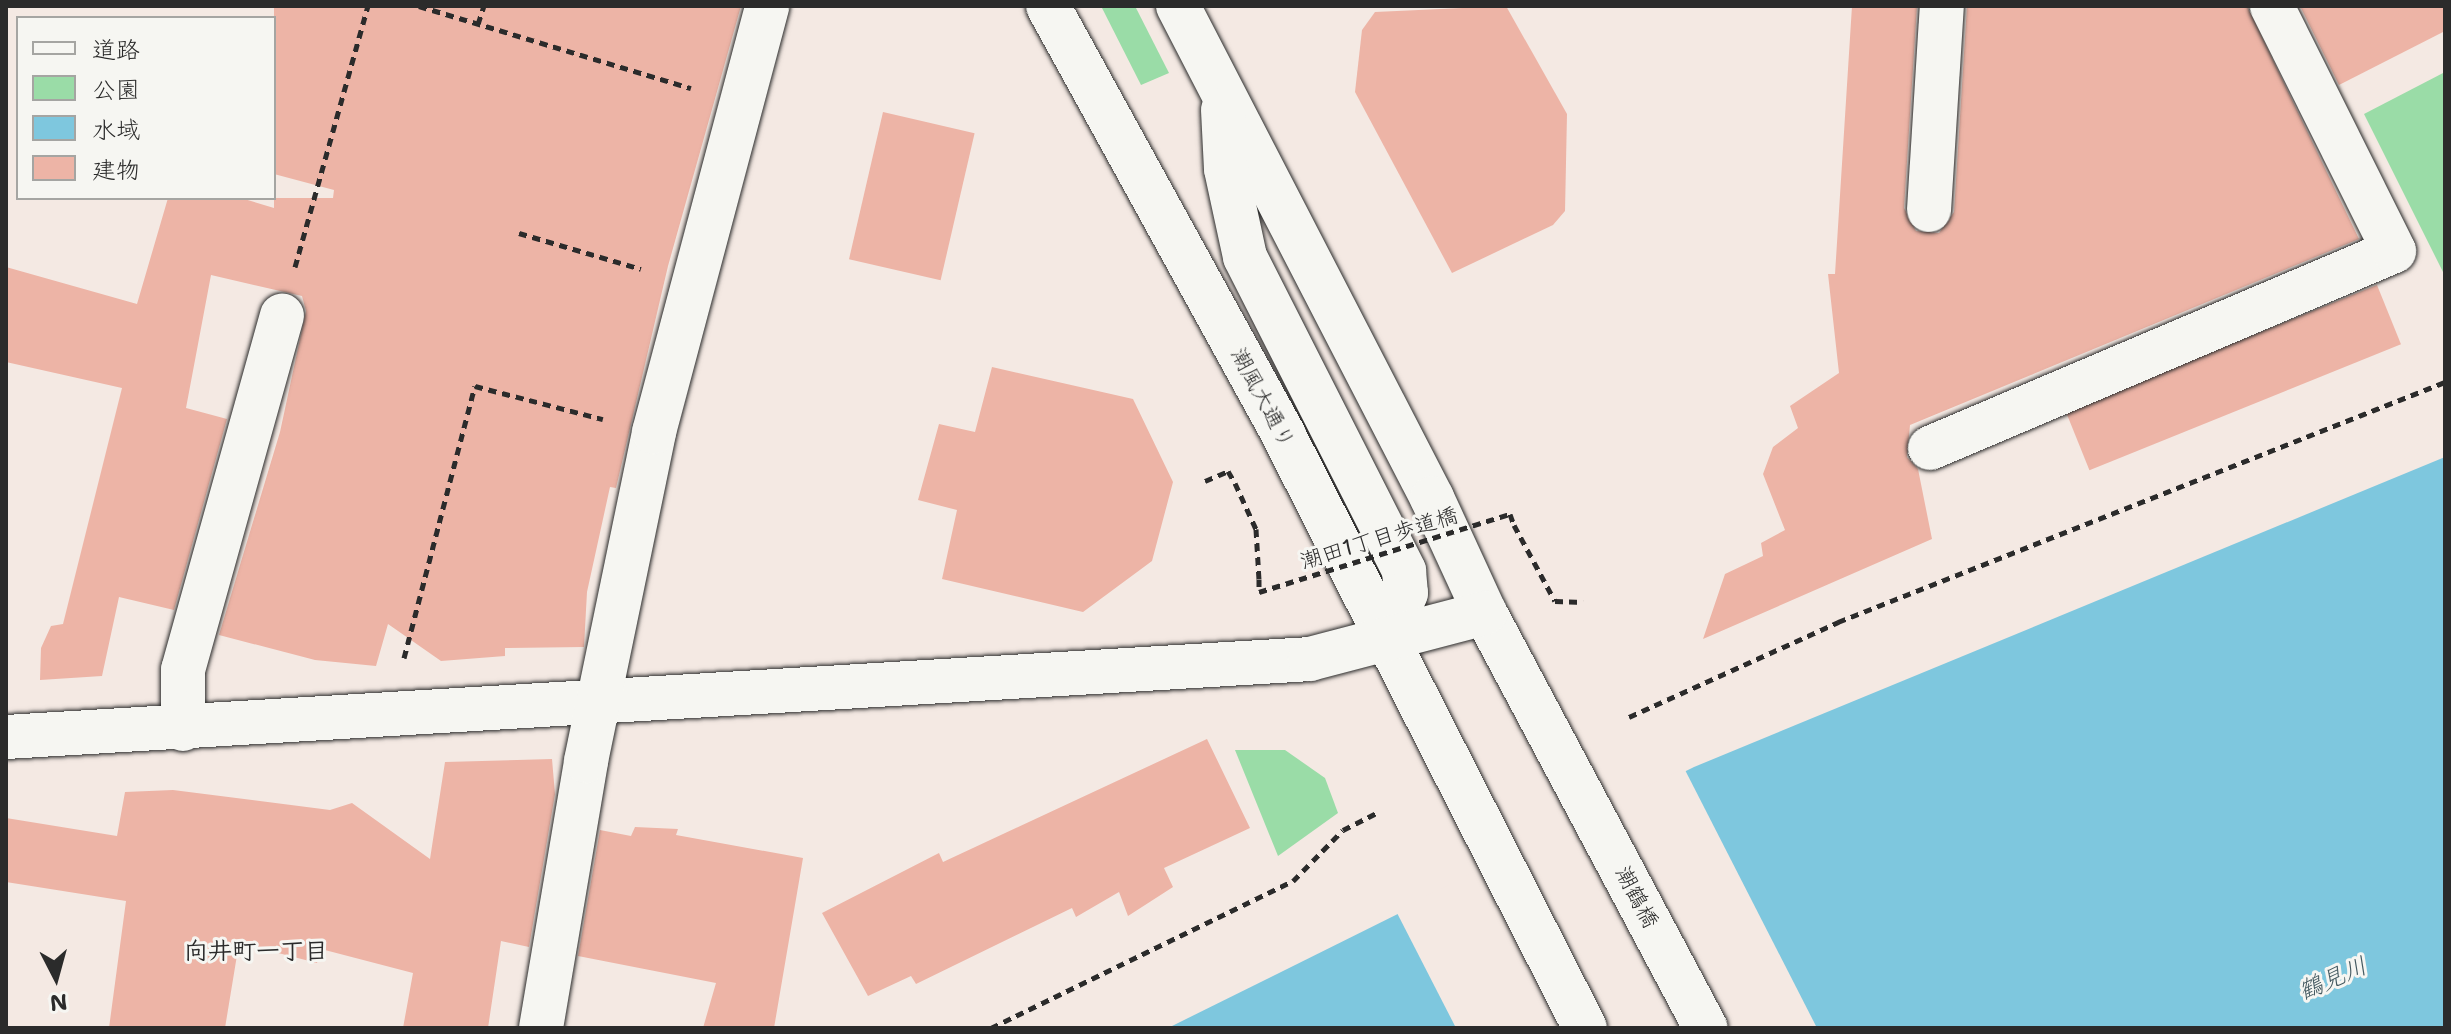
<!DOCTYPE html>
<meta charset="utf-8">
<style>
body{margin:0}
#map{position:relative;width:2451px;height:1034px;overflow:hidden;background:#f4e9e3;font-family:"Shantell Sans","Klee One",sans-serif}
div>[style]{position:absolute}
[style*='--x']{left:calc(var(--x)*1px);top:calc(var(--y)*1px);width:calc(var(--w)*1px);rotate:calc(var(--a)*1deg)}
.green>*{inset:0;background:#9adca7}
.water>*{inset:0;background:#7ec7de}
.pier>*{inset:0;background:#f4e9e3}
.building>*{inset:0;background:#edb4a6;transform-origin:0 0}
.path>*{height:5px;margin-top:-2.5px;transform-origin:0;background:repeating-linear-gradient(90deg,#2b2b2b 0 8px,transparent 0 14px)}
.roads{filter:drop-shadow(0 0 2px #2b2b2b) drop-shadow(0 0 2px #2b2b2b)}
.minor>*{height:44px;margin:-22px;padding:0 22px;transform-origin:22px;border-radius:22px;background:#f6f6f2}
.path-bridge>*{height:5px;margin-top:-2.5px;transform-origin:0;background:repeating-linear-gradient(90deg,#2b2b2b 0 8px,transparent 0 14px)}
span{translate:-50% -50%;white-space:nowrap;text-align:center;line-height:1.15;-webkit-text-stroke:6px #f6f6f2;paint-order:stroke}
.street-label{font-size:22px;color:#2b2b2b}
.neighbourhood-label{font-size:24px;color:#2b2b2b;font-weight:700}
.water-label{font-size:24px;color:#445a61;font-style:italic}
.frame{position:absolute;inset:0;border:8px solid #2b2b2b;pointer-events:none}
.legend{position:absolute;left:16px;top:16px;width:260px;height:184px;box-sizing:border-box;background:#f6f6f2;border:2px solid #a5a5a2;margin:0;padding:10px 14px;list-style:none;font-size:24px;color:#2b2b2b}
.legend li{display:flex;align-items:center;gap:16px;height:40px}
.legend b{width:40px;border:2px solid #a5a5a2}
.north{position:absolute;left:16px;top:938px;width:80px;height:80px;-webkit-text-stroke:6px #f6f6f2;paint-order:stroke;rotate:174deg;font-size:22px;font-weight:700;line-height:32px;text-align:center;color:#2b2b2b}
.north::after{content:'';display:block;margin:auto;width:28px;height:36px;background:#2b2b2b;clip-path:polygon(50% 0,100% 100%,50% 72%,0 100%)}
</style>
<div id="map">
<div class="green">
<div style="clip-path:polygon(1101px 6px,1135px 6px,1169px 73px,1141px 85px)"></div>
<div style="clip-path:polygon(2445px 72px,2445px 276px,2364px 114px)"></div>
<div style="clip-path:polygon(1235px 750px,1285px 750px,1325px 778px,1338px 813px,1278px 856px)"></div>
</div>
<div class="water">
<div style="clip-path:polygon(2445px 457px,2445px 1028px,1168px 1028px,1694px 767px)"></div>
</div>
<div class="pier">
<div style="clip-path:polygon(1684px 768px,1817px 1028px,1456px 1028px,1396px 911px)"></div>
</div>
<div class="building">
<div style="clip-path:polygon(274px 6px,741px 6px,668px 266px,616px 488px,610px 487px,587px 592px,584px 647px,505px 648px,505px 656px,441px 661px,388px 624px,376px 666px,315px 660px,219px 635px,280px 432px,306px 311px,302px 296px,211px 275px,186px 408px,227px 419px,174px 610px,119px 597px,102px 676px,40px 680px,41px 648px,51px 626px,63px 624px,122px 388px,6px 362px,6px 267px,137px 304px,168px 198px,241px 198px,274px 208px,274px 198px,333px 198px,334px 190px,274px 174px)"></div>
<div style="clip-path:polygon(1506px 6px,1567px 114px,1565px 211px,1553px 225px,1452px 273px,1355px 92px,1362px 30px,1375px 12px)"></div>
<div style="clip-path:polygon(1852px 6px,1917px 6px,1904px 208px,1916px 231px,1939px 233px,1954px 212px,1967px 6px,2247px 6px,2359px 239px,1910px 425px,1907px 457px,1918px 469px,1932px 539px,1703px 639px,1725px 574px,1763px 556px,1761px 543px,1785px 530px,1763px 474px,1773px 447px,1798px 428px,1790px 406px,1839px 373px,1828px 274px,1835px 274px)"></div>
<div style="clip-path:polygon(2300px 6px,2445px 6px,2445px 31px,2339px 85px)"></div>
<div style="left:883px;top:112px;width:94px;height:151px;rotate:13deg"></div>
<div style="left:2377px;top:285px;width:64px;height:336px;rotate:68deg"></div>
<div style="clip-path:polygon(992px 367px,1133px 399px,1173px 482px,1152px 561px,1083px 612px,942px 579px,957px 510px,918px 500px,939px 424px,975px 432px)"></div>
<div style="clip-path:polygon(1207px 739px,1250px 828px,1164px 868px,1173px 887px,1128px 916px,1119px 892px,1076px 917px,1072px 908px,916px 984px,911px 976px,868px 996px,822px 913px,939px 853px,943px 862px)"></div>
<div style="clip-path:polygon(552px 759px,555px 794px,529px 947px,501px 941px,488px 1028px,403px 1028px,413px 973px,321px 949px,317px 963px,239px 943px,225px 1028px,109px 1028px,126px 901px,6px 882px,6px 818px,117px 836px,125px 792px,173px 790px,330px 810px,352px 803px,430px 859px,445px 762px)"></div>
<div style="clip-path:polygon(635px 827px,678px 829px,676px 835px,803px 858px,774px 1028px,703px 1028px,716px 983px,578px 956px,600px 830px,631px 836px)"></div>
</div>
<div class="path">
<div style="--x:419;--y:6;--w:284;--a:16.8"></div>
<div style="--x:478;--y:24;--w:19;--a:-72"></div>
<div style="--x:519;--y:233;--w:127;--a:16.4"></div>
<div style="--x:295;--y:267;--w:271;--a:-74.4"></div>
<div style="--x:1205;--y:481;--w:25;--a:-23"></div>
<div style="--x:1228;--y:471;--w:14;--a:60"></div>
<div style="--x:1235;--y:483;--w:51;--a:65.5"></div>
<div style="--x:1256;--y:529;--w:50;--a:86.6"></div>
<div style="--x:1514;--y:525;--w:86;--a:61.7"></div>
<div style="--x:1555;--y:601;--w:28;--a:2"></div>
<div style="--x:404;--y:658;--w:281;--a:-75.4"></div>
<div style="--x:475;--y:386;--w:132;--a:14.5"></div>
<div style="--x:1629;--y:717;--w:230;--a:-24.4"></div>
<div style="--x:1838;--y:622;--w:653;--a:-21.57"></div>
<div style="--x:991;--y:1028;--w:336;--a:-26"></div>
<div style="--x:1293;--y:881;--w:71;--a:-45.6"></div>
<div style="--x:1343;--y:830;--w:37;--a:-27"></div>
</div>
<div class="roads">
<div class="minor">
<div style="--x:1048;--y:6;--w:491;--a:61.2"></div>
<div style="--x:1284;--y:436;--w:664;--a:63.05"></div>
<div style="--x:1178;--y:6;--w:554;--a:62.69"></div>
<div style="--x:1432;--y:498;--w:127;--a:65.3"></div>
<div style="--x:1485;--y:613;--w:470;--a:62"></div>
<div style="--x:1223;--y:110;--w:59;--a:87.1"></div>
<div style="--x:1226;--y:169;--w:90;--a:77.8"></div>
<div style="--x:1245;--y:257;--w:352;--a:63.1"></div>
<div style="--x:1404;--y:571;--w:22;--a:85"></div>
<div style="--x:1406;--y:593;--w:51;--a:113.1"></div>
<div style="--x:1929;--y:210;--w:204;--a:-86.4"></div>
<div style="--x:1930;--y:448;--w:504;--a:-23"></div>
<div style="--x:2394;--y:251;--w:274;--a:-116.5"></div>
<div style="--x:183;--y:729;--w:59;--a:-90"></div>
<div style="--x:183;--y:670;--w:368;--a:-74.4"></div>
<div style="--x:6;--y:737;--w:1306;--a:-3.42"></div>
<div style="--x:1310;--y:659;--w:181;--a:-14.7"></div>
<div style="--x:541;--y:1028;--w:271;--a:-80.4"></div>
<div style="--x:586;--y:761;--w:336;--a:-78.3"></div>
<div style="--x:654;--y:432;--w:441;--a:-75.1"></div>
</div>
</div>
<div class="path-bridge">
<div style="--x:1259;--y:579;--w:13;--a:90"></div>
<div style="--x:1259;--y:592;--w:263;--a:-17.3"></div>
<div style="--x:1510;--y:514;--w:12;--a:70"></div>
</div>
<div class="street-label">
<span style="left:1263px;top:398px;rotate:62deg">潮風大通り</span>
<span style="left:1379px;top:538px;rotate:-17deg">潮田1丁目歩道橋</span>
<span style="left:1637px;top:897px;rotate:62deg">潮鶴橋</span>
</div>
<div class="neighbourhood-label">
<span style="left:256px;top:952px">向井町一丁目</span>
</div>
<div class="water-label">
<span style="left:2333px;top:979px;rotate:-23deg">鶴見川</span>
</div>
<div class="frame"></div>
<ul class="legend">
<li><b style="height:10px;background:#f6f6f2"></b>道路</li>
<li><b style="height:22px;background:#9adca7"></b>公園</li>
<li><b style="height:22px;background:#7ec7de"></b>水域</li>
<li><b style="height:22px;background:#edb4a6"></b>建物</li>
</ul>
<div class="north">N</div>
</div>
